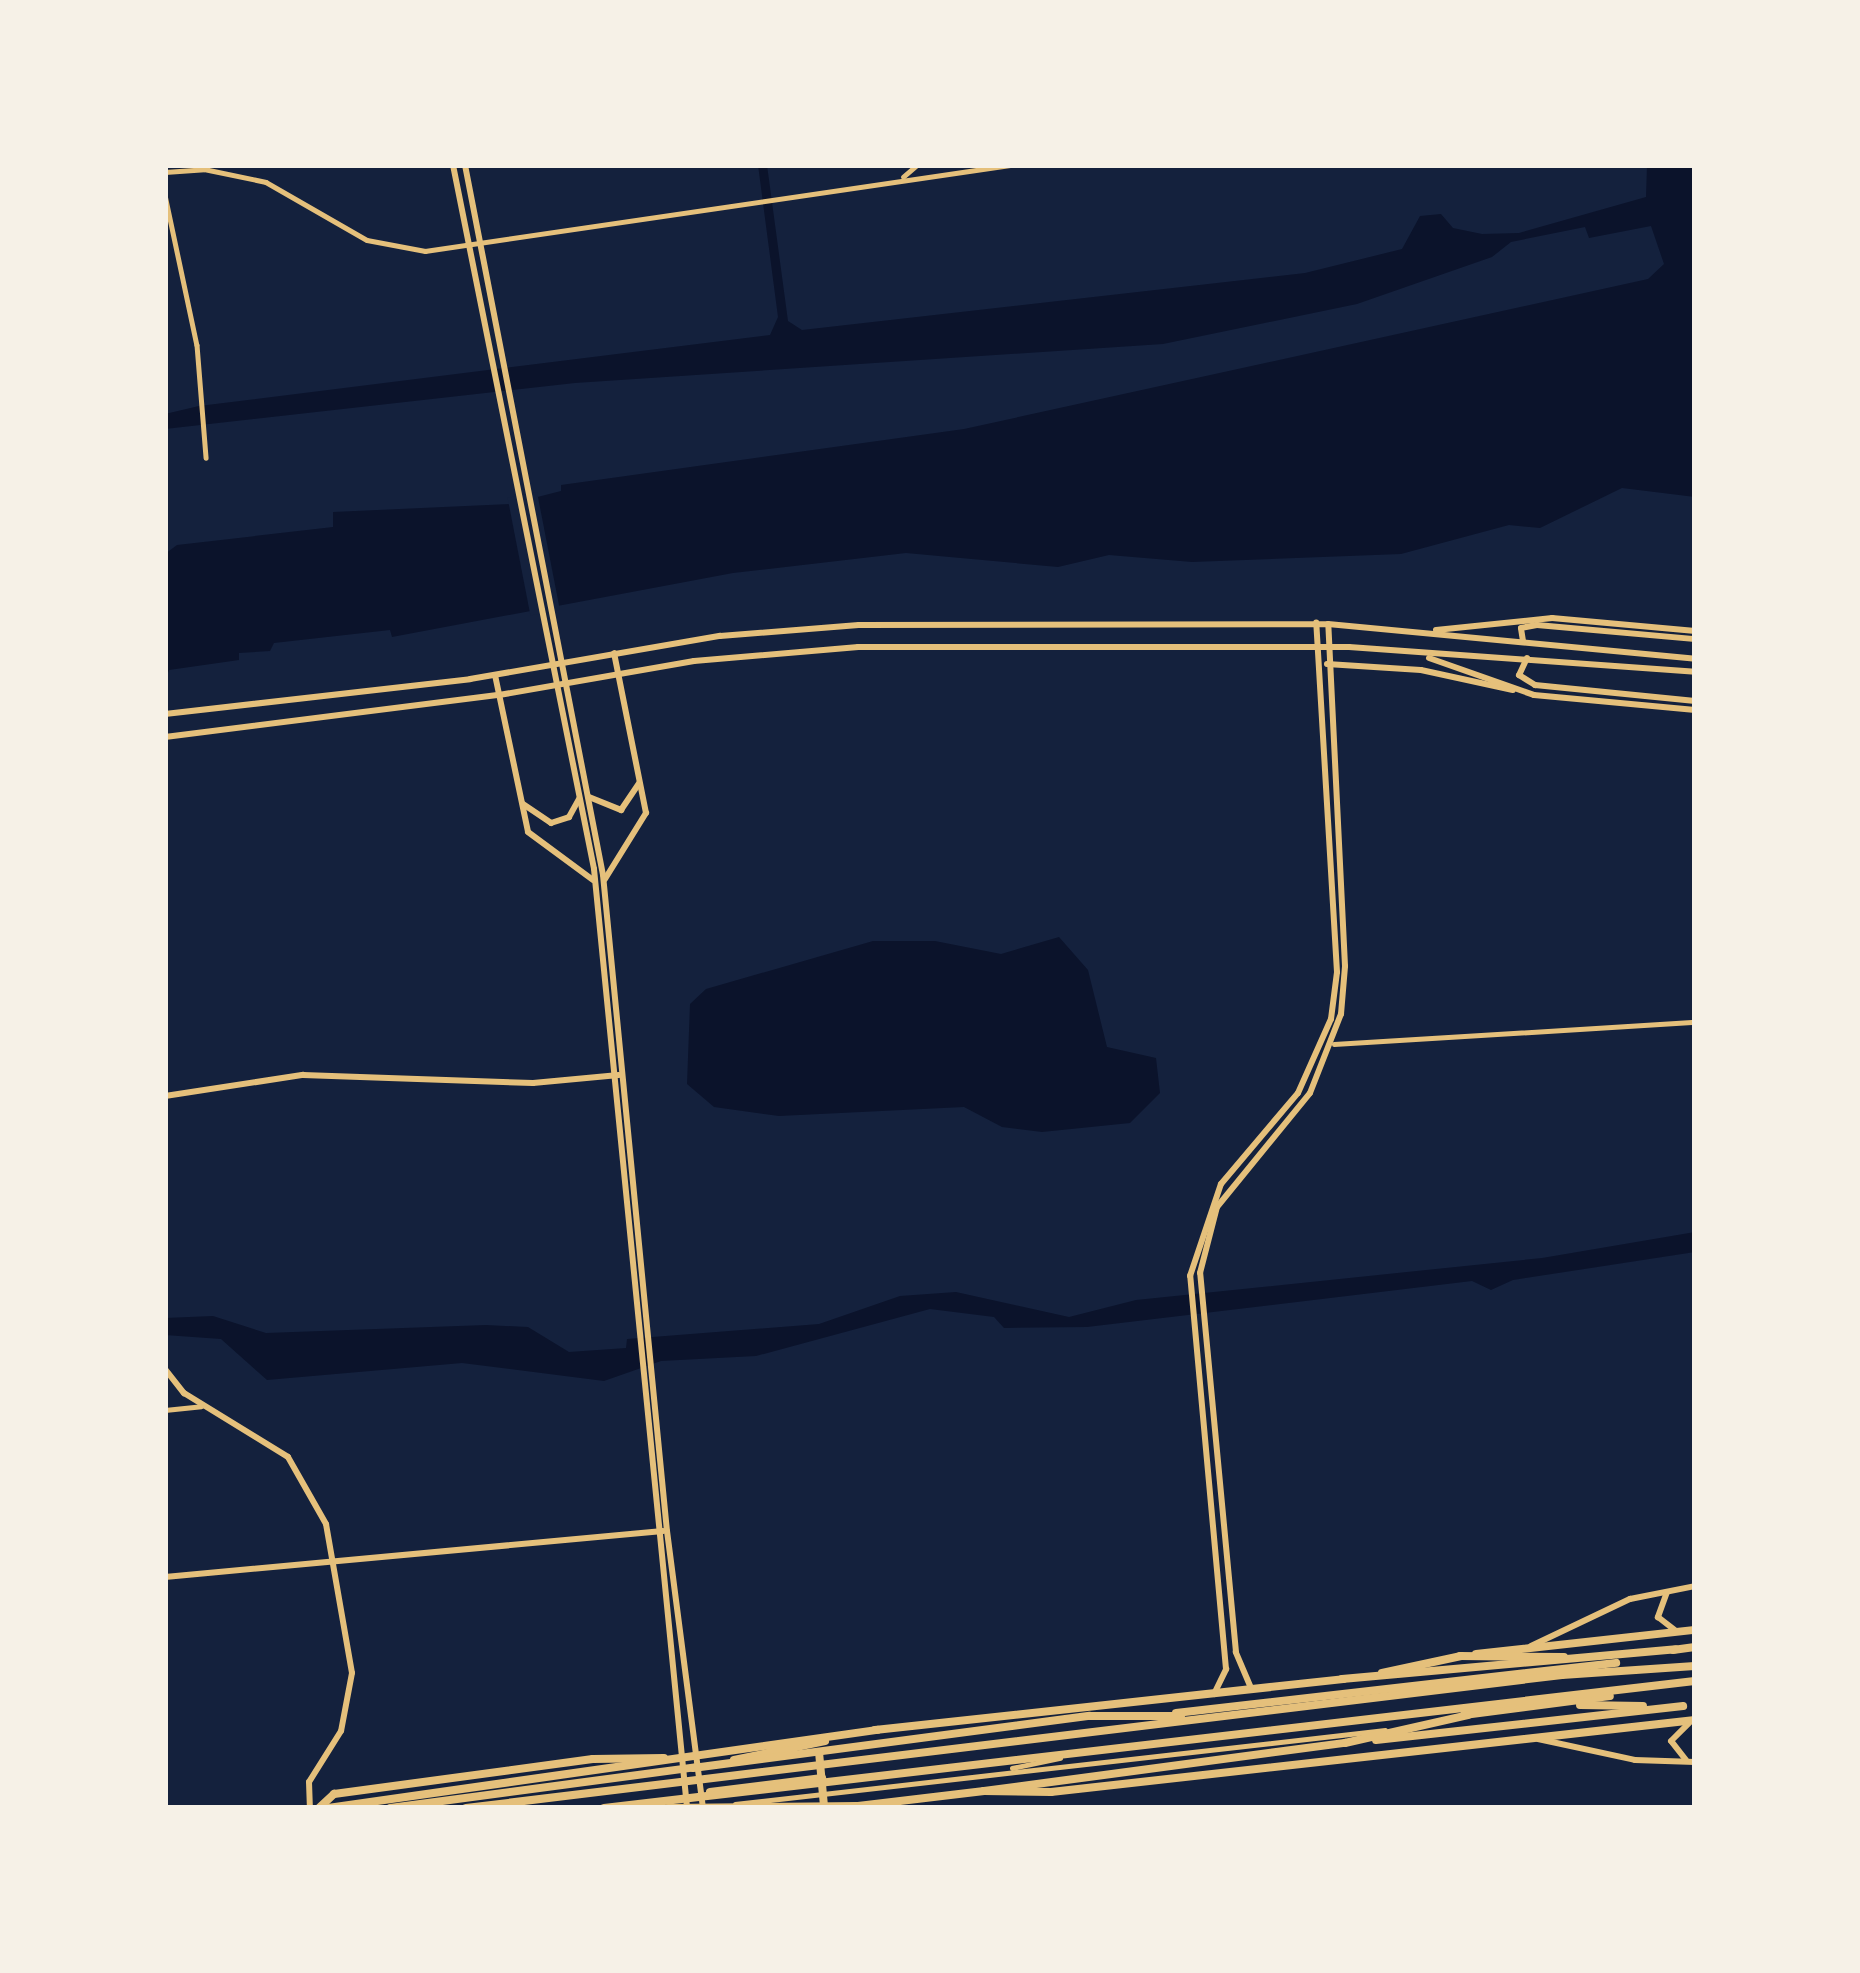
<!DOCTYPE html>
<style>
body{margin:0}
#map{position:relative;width:1860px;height:1973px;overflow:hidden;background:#14213d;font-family:"DejaVu Sans",sans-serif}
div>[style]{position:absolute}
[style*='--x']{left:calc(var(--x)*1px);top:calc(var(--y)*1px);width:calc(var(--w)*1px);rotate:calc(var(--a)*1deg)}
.water>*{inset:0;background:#0b132b}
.pier>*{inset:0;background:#14213d;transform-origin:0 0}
.minor>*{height:4.5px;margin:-2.25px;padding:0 2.25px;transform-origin:2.25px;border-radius:2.25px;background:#e5c07b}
.tertiary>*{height:6px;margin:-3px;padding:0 3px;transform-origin:3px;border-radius:3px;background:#e5c07b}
.secondary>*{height:6px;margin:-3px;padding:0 3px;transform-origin:3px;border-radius:3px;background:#e5c07b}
.primary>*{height:8px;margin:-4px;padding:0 4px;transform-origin:4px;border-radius:4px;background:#e5c07b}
.trunk>*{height:8px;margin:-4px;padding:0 4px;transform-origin:4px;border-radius:4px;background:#e5c07b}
span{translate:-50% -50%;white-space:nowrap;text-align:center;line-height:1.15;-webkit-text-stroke:9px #f6f1e7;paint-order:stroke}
.frame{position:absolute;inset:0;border:168px solid #f6f1e7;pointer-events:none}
</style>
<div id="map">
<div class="water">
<div style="clip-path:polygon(758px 165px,767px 165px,788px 321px,802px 330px,1305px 273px,1402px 249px,1420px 216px,1441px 214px,1453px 228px,1482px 234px,1519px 233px,1646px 197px,1647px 165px,1695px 165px,1695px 497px,1622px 488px,1540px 528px,1509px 525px,1401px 554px,1192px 562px,1109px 555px,1058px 567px,906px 553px,733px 573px,392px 637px,390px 630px,274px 643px,270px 651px,239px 653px,239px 660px,169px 670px,165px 681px,165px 554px,177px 545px,333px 527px,333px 512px,510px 504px,561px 491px,561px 485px,964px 429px,1648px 279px,1664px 264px,1651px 226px,1589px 238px,1585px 227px,1511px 242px,1492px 257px,1357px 304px,1163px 344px,575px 383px,165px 429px,165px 414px,199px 406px,770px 335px,778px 317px)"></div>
<div style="clip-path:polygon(1059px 937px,1088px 970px,1107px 1047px,1156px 1058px,1160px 1093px,1130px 1123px,1042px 1132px,1002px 1127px,964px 1107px,779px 1116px,714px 1107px,687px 1084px,690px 1004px,706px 989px,873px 941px,935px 941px,1001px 954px)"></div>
<div style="clip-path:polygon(1695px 1232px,1695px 1252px,1513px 1280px,1491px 1290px,1472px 1281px,1087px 1327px,1004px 1328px,994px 1317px,930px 1309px,756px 1356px,661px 1361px,604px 1381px,462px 1363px,267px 1380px,221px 1339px,165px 1335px,165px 1318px,213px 1316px,266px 1333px,486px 1325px,528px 1327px,569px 1352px,626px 1348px,627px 1339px,819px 1324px,900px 1296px,956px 1292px,1069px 1317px,1136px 1300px,1542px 1258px)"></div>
</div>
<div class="pier">
<div style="left:537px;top:492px;width:120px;height:30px;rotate:79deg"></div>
</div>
<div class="minor">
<div style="--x:165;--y:172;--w:39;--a:-4"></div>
<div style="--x:204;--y:169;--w:63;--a:11.8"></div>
<div style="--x:266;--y:182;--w:116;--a:29.9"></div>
<div style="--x:367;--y:240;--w:59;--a:10.7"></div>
<div style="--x:425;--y:251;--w:591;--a:-8.36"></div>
<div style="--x:903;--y:177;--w:18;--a:-41"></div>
<div style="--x:165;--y:195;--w:153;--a:78"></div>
<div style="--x:197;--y:345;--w:113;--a:85.4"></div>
<div style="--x:1334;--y:1044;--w:362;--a:-3.5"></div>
<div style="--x:165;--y:1410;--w:36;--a:-6"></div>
<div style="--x:1012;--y:1768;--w:49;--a:-11.8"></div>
<div style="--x:735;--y:1804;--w:654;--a:-6.49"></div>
</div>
<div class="tertiary">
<div style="--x:1327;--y:664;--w:94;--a:3.7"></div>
<div style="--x:1421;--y:670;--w:94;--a:12.3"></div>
<div style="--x:165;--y:1096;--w:140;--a:-8.7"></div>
<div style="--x:303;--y:1075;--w:230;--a:2"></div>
<div style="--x:533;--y:1083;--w:86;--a:-5.3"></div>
<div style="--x:165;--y:1369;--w:31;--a:52"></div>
<div style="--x:184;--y:1393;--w:122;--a:31.6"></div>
<div style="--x:288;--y:1457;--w:77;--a:60.4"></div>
<div style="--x:326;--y:1524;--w:151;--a:80.1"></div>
<div style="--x:352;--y:1673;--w:59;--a:100.7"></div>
<div style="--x:341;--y:1731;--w:60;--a:122.1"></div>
<div style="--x:309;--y:1782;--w:26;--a:88"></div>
<div style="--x:165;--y:1577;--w:500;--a:-5.28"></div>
<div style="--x:1251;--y:1688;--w:39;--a:-113"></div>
<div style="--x:1236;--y:1652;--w:381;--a:-95.4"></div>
<div style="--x:1200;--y:1273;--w:68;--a:-75.6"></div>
<div style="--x:1217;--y:1207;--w:147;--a:-50.8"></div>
<div style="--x:1310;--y:1093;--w:85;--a:-68.6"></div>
<div style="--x:1341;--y:1014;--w:48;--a:-85.2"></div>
<div style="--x:1345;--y:966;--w:342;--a:-92.8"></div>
<div style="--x:1214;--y:1694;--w:28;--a:-64"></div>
<div style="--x:1226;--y:1669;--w:395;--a:-95.2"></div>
<div style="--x:1190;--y:1276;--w:97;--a:-71.4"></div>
<div style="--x:1221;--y:1184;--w:119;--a:-49.8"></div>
<div style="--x:1298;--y:1093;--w:81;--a:-66"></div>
<div style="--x:1331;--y:1019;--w:47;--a:-82.7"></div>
<div style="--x:1337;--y:972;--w:350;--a:-93.4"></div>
</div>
<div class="secondary">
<div style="--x:453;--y:165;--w:718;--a:78.67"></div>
<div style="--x:594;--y:869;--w:944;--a:84.34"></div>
<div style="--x:465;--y:165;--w:723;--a:79"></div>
<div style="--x:603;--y:875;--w:659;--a:84.43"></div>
<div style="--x:667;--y:1531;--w:279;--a:82.6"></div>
<div style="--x:1436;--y:630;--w:117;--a:-5.9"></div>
<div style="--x:1552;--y:618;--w:144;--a:5.2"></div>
<div style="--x:1523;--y:641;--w:13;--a:-99"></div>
<div style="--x:1521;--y:628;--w:16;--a:-11"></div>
<div style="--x:1537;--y:625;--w:159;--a:5.1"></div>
<div style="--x:1429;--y:658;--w:111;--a:19.4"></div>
<div style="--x:1534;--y:695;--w:162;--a:5.3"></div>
<div style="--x:1527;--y:658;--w:19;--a:115"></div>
<div style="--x:1519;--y:675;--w:19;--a:32"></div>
<div style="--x:1535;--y:685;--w:161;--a:5.7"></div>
<div style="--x:495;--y:675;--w:160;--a:78.1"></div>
<div style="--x:528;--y:832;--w:81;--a:36.4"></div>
<div style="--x:165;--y:714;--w:307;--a:-6.5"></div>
<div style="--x:470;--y:679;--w:254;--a:-9.8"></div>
<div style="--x:720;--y:636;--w:139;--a:-4.5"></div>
<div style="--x:859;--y:625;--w:469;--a:-0.1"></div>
<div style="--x:1328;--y:624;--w:369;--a:5.4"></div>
<div style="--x:165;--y:737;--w:337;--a:-7.2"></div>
<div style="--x:499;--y:695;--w:198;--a:-9.9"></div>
<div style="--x:694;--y:661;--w:165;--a:-4.9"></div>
<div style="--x:858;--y:647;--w:491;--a:0"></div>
<div style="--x:1349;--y:647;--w:347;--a:4.1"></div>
<div style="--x:589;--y:797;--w:35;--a:22"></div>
<div style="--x:621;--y:810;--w:32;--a:-56"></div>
<div style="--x:523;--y:804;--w:34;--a:34"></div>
<div style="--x:551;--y:823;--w:19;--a:-18"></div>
<div style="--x:569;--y:817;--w:21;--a:-61"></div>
<div style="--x:605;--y:879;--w:78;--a:-58.2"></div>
<div style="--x:646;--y:813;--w:163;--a:-101.3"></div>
<div style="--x:1667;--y:1592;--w:27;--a:110"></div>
<div style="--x:1658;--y:1617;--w:23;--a:38"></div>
<div style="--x:1531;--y:1646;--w:110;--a:-25.4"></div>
<div style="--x:1630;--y:1599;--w:66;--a:-11.3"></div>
<div style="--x:1538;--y:1739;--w:99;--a:12.2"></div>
<div style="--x:1635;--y:1760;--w:60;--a:1.9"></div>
<div style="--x:1686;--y:1760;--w:24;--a:-128"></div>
<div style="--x:1671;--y:1741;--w:25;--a:-45"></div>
</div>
<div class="primary">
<div style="--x:1476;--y:1654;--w:220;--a:-6.3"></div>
<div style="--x:1382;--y:1673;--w:81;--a:-12.1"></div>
<div style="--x:875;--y:1730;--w:471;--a:-6.2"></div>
<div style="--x:819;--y:1752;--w:54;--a:84.7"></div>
<div style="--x:734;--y:1760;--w:93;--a:-11.8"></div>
<div style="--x:710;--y:1792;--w:113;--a:-7.1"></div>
<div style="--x:319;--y:1808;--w:21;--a:-43"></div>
<div style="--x:334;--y:1794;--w:261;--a:-7.7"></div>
<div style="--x:593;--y:1759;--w:71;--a:-0.8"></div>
<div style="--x:390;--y:1808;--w:309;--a:-7.6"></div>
<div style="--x:668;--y:1808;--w:190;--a:-0.6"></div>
<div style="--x:858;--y:1806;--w:127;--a:-6.8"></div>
<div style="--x:984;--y:1791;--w:67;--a:0.9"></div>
<div style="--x:1051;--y:1792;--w:648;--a:-6.38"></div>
</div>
<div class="trunk">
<div style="--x:1673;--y:1650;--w:22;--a:-8"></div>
<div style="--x:1460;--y:1656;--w:104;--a:0.6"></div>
<div style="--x:1342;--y:1679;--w:335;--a:-5.1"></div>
<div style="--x:1580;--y:1705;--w:63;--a:0.9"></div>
<div style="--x:1176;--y:1713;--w:443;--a:-6.5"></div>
<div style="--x:1464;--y:1715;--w:147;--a:-7.4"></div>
<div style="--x:1376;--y:1740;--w:309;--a:-6.3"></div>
<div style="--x:693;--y:1768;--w:400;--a:-7.5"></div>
<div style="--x:1090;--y:1716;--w:91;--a:0"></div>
<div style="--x:984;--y:1791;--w:364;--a:-7.6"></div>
<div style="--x:1345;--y:1743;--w:126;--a:-12.8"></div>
<div style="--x:328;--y:1808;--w:555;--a:-8.09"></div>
<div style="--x:466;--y:1808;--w:1104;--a:-6.92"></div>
<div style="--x:1562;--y:1675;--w:133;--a:-3.9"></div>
<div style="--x:604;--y:1808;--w:1098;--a:-6.64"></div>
<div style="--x:842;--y:1808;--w:16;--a:-7"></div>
</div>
<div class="frame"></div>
</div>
